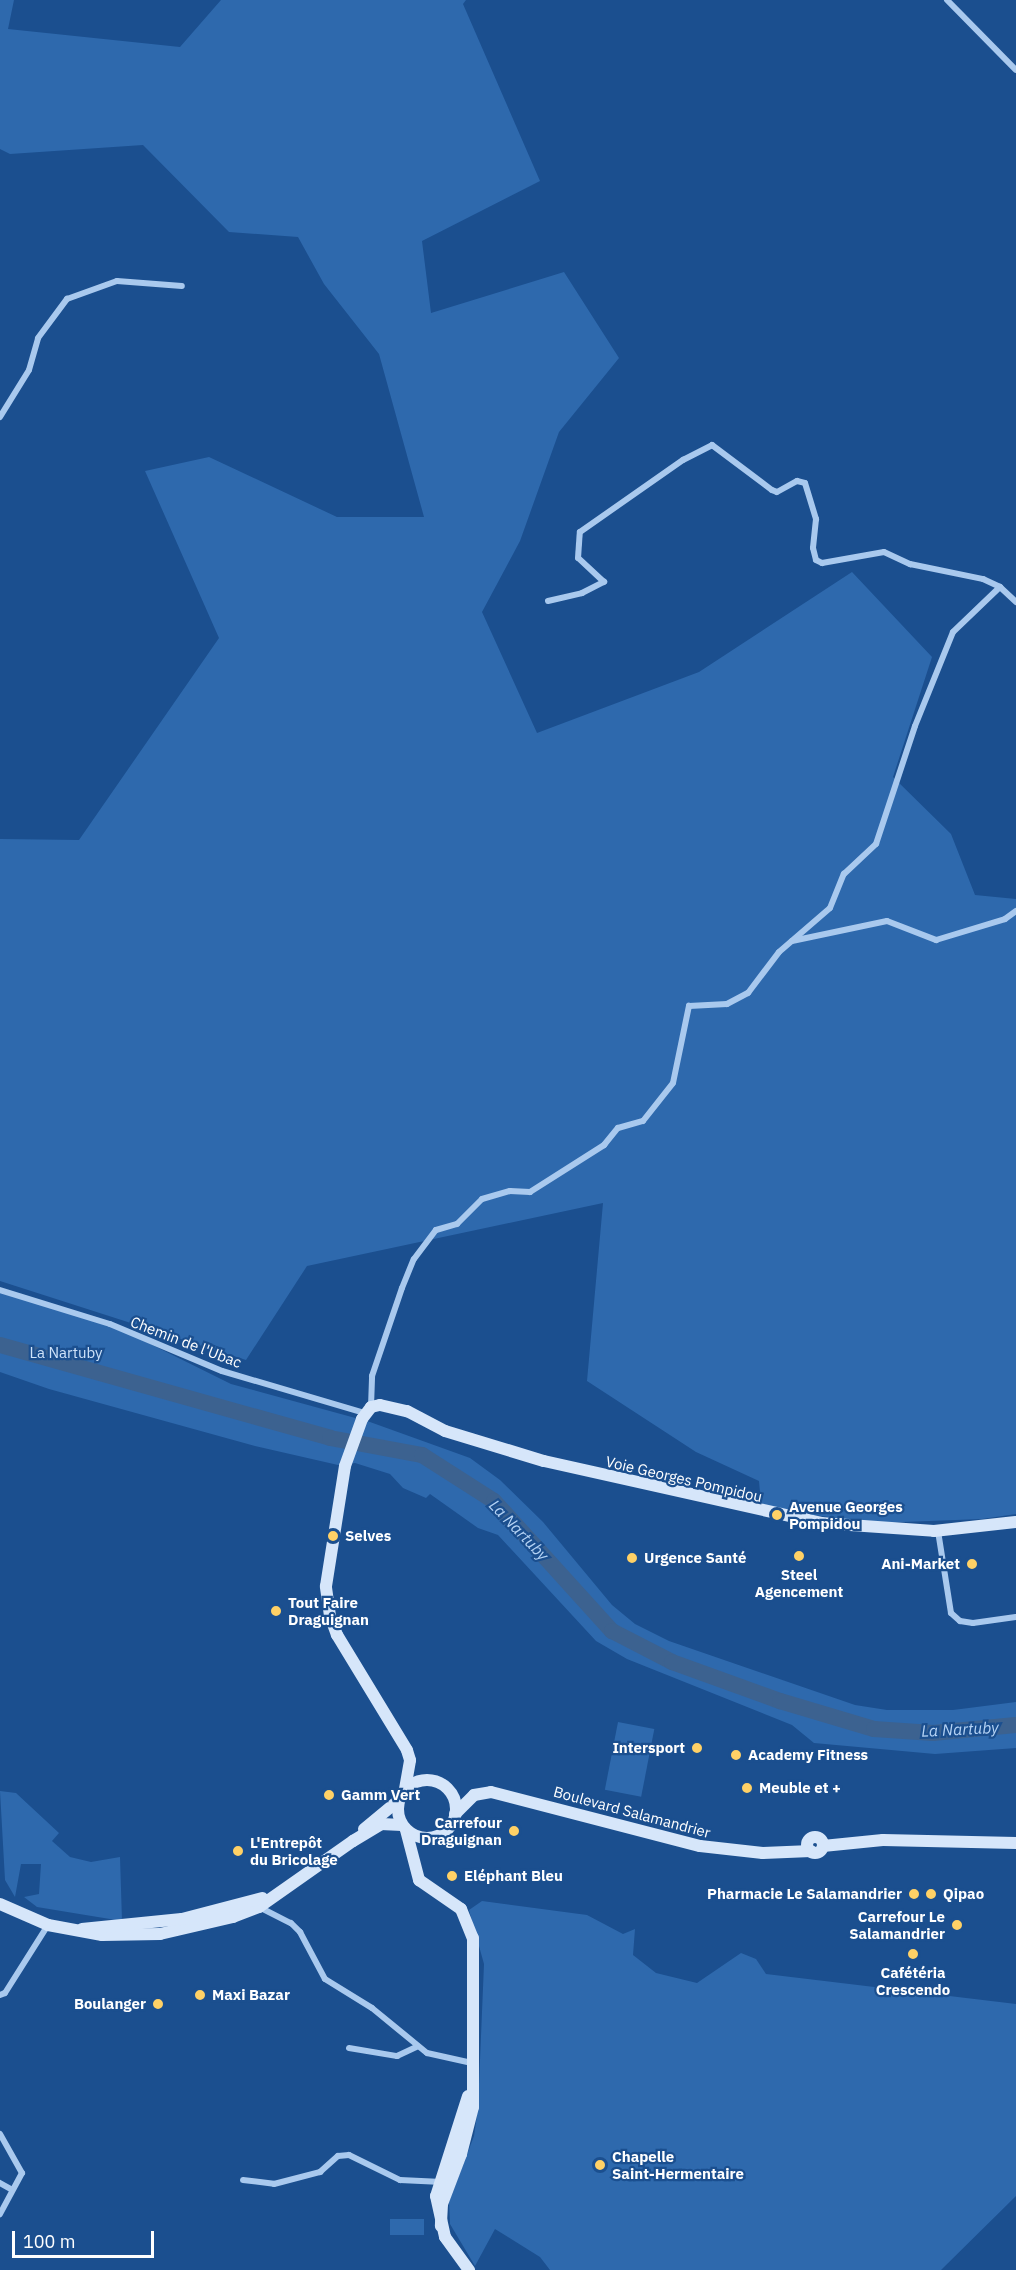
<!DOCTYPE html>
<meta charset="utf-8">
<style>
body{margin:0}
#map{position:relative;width:1016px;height:2270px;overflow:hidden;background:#1b4f8f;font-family:"IBM Plex Sans",sans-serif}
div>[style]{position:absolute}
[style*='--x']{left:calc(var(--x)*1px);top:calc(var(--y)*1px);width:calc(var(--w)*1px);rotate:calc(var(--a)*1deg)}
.green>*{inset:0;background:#2e69ad;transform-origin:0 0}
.river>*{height:16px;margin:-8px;padding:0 8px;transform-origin:8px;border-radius:8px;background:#3c6290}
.street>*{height:6px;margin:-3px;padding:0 3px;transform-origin:3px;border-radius:3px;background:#a9c9ee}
.secondary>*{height:12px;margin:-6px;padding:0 6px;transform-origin:6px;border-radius:6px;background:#d6e6fa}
.secondary>.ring{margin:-6px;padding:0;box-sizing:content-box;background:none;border:12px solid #d6e6fa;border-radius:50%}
.dots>*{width:16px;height:16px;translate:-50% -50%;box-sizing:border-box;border:3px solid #1b4f8f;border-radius:50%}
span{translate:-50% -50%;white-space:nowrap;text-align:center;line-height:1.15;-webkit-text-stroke:4.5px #1b4f8f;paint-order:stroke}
.street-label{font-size:15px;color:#fff}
.park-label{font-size:15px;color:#cfe3fa}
.poi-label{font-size:15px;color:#fff;font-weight:700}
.left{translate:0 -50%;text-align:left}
.right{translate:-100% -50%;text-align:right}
.water-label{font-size:16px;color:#b5d3f5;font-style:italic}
.scale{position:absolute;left:12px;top:2231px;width:142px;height:27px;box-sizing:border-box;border:3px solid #fff;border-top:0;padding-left:8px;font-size:18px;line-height:21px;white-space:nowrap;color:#fff;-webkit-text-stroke:4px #1b4f8f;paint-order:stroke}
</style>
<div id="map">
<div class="green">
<div style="clip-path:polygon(0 0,14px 0,8px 29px,180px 47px,221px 0,466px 0,463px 4px,540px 181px,422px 241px,431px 313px,564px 272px,619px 358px,559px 432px,520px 541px,482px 612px,537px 733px,699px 672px,852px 572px,932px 657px,893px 777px,951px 834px,975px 895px,1016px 899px,1016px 1514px,982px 1519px,876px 1523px,782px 1511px,761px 1503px,759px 1481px,696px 1452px,587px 1381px,603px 1203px,307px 1266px,246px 1360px,0 1281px,0 839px,79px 840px,219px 638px,145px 471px,209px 457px,337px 517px,424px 517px,379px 354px,324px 284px,298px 237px,229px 232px,143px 145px,10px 154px,0 149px)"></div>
<div style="clip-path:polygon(0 1290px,110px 1324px,231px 1384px,370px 1422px,470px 1458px,500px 1480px,543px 1522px,612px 1605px,635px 1624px,669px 1641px,855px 1705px,887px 1710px,953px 1710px,1016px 1702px,1016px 1748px,935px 1754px,814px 1743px,792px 1725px,627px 1659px,596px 1641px,498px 1535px,478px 1528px,430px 1494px,426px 1498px,403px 1488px,390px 1474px,355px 1463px,338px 1465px,255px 1446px,49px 1389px,0 1372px)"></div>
<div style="left:618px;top:1722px;width:37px;height:69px;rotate:11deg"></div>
<div style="clip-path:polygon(0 1791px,16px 1793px,59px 1833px,52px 1841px,70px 1857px,91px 1862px,120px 1857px,122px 1921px,37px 1907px,24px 1897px,39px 1894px,41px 1864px,21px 1864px,15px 1897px,5px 1880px)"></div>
<div style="clip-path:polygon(482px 1901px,587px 1915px,623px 1934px,635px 1929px,633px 1955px,656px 1973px,697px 1983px,741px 1953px,756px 1959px,766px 1974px,1016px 2004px,1016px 2196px,941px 2270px,550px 2270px,540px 2257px,495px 2229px,475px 2266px,450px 2224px,449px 2202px,474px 2136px,478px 2108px,484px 1964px,469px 1910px)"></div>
<div style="left:390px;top:2219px;width:34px;height:16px"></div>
</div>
<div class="river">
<div style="--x:0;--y:1345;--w:343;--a:15.7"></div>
<div style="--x:330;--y:1438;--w:94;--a:10.5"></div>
<div style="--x:422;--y:1455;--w:85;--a:32.6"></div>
<div style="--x:494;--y:1501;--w:176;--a:47.8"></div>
<div style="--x:612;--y:1631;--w:68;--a:27.3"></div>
<div style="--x:672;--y:1662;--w:115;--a:19.9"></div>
<div style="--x:780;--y:1701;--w:98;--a:16.6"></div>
<div style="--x:874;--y:1729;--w:59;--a:3.9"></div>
<div style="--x:933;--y:1733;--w:83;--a:-5.5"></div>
</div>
<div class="street">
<div style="--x:947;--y:0;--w:98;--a:45.4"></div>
<div style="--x:0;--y:417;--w:55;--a:-58.3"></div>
<div style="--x:29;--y:370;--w:33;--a:-74"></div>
<div style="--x:38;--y:338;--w:49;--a:-53.4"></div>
<div style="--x:67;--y:299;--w:53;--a:-19.8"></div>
<div style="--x:117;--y:281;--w:65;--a:4.4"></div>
<div style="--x:548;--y:601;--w:35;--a:-13"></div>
<div style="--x:582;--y:593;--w:25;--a:-27"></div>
<div style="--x:604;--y:582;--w:35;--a:-137"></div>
<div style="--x:578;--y:558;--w:26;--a:-86"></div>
<div style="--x:580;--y:532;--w:126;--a:-35"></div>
<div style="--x:683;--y:460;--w:33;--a:-27"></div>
<div style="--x:712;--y:445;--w:75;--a:36.9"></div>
<div style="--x:772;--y:490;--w:5;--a:22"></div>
<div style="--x:777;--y:492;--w:23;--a:-29"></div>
<div style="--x:797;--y:481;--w:8;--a:14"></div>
<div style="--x:805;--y:483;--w:38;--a:73"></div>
<div style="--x:816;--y:519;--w:29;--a:96"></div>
<div style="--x:813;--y:548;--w:12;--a:76"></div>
<div style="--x:816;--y:560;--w:7;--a:27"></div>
<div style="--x:822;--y:563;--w:63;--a:-10.1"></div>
<div style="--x:884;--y:552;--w:29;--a:25"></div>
<div style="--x:910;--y:564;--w:75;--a:11.6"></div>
<div style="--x:983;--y:579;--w:19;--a:25"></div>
<div style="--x:792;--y:941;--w:97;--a:-11.9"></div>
<div style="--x:887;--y:921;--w:53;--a:21.2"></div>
<div style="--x:936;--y:940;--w:72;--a:-16.9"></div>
<div style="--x:1005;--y:919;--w:14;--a:-36"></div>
<div style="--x:0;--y:1290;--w:115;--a:17.2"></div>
<div style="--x:110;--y:1324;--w:121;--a:22.8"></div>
<div style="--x:222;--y:1371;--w:149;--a:16.4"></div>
<div style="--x:371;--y:1407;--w:31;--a:-88"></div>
<div style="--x:372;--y:1376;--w:93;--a:-71.2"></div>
<div style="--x:402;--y:1288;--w:31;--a:-68"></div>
<div style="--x:414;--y:1259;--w:36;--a:-53"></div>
<div style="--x:436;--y:1230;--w:22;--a:-16"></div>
<div style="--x:457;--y:1224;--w:35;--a:-45"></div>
<div style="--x:482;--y:1199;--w:29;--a:-16"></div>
<div style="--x:510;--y:1191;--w:20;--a:3"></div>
<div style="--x:530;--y:1192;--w:88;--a:-32.4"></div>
<div style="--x:604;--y:1145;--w:22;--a:-51"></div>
<div style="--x:618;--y:1128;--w:26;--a:-16"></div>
<div style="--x:643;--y:1121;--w:48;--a:-51.7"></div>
<div style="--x:673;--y:1083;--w:79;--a:-78.3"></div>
<div style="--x:689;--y:1006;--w:38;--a:-3"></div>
<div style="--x:727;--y:1004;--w:24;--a:-28"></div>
<div style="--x:748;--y:993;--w:51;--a:-52.9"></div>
<div style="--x:779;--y:952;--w:67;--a:-40.8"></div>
<div style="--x:830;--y:908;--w:37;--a:-68"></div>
<div style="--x:844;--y:874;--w:44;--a:-43.2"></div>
<div style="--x:876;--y:844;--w:124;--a:-71.7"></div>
<div style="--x:915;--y:726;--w:101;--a:-68"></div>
<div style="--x:953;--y:632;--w:65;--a:-43.8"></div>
<div style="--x:1000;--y:587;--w:22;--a:43"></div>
<div style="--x:938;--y:1531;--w:83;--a:81"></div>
<div style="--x:951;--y:1613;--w:12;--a:42"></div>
<div style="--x:960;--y:1621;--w:13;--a:9"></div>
<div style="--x:973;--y:1623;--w:43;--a:-7.9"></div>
<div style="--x:259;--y:1907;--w:36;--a:27"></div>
<div style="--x:291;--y:1923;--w:13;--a:45"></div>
<div style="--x:300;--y:1932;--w:53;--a:62"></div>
<div style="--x:325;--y:1979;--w:55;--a:31.7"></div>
<div style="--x:372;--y:2008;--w:71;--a:39.3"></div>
<div style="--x:427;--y:2053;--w:46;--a:12.5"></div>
<div style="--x:0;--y:1995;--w:5;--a:-22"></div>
<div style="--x:5;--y:1993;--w:80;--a:-57.7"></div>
<div style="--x:349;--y:2048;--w:49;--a:9.5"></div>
<div style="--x:397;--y:2056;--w:23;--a:-25"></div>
<div style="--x:0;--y:2134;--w:45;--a:60.6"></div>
<div style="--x:22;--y:2173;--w:47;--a:118.2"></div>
<div style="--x:243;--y:2180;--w:31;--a:7"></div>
<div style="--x:274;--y:2184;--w:48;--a:-14.6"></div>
<div style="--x:320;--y:2172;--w:24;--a:-42"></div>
<div style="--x:338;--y:2156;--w:11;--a:-5"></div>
<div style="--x:349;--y:2155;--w:57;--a:26.1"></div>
<div style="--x:400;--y:2180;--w:42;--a:2.7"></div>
<div style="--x:0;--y:2183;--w:13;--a:29"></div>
</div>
<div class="secondary">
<div class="ring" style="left:398px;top:1780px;width:46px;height:46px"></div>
<div style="--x:405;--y:1789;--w:29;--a:-80"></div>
<div style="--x:410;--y:1760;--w:10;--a:-107"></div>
<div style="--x:407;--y:1750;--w:135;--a:-121.3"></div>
<div style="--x:337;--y:1635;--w:20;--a:-110"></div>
<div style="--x:330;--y:1616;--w:30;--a:-98"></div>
<div style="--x:326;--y:1586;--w:121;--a:-81"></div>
<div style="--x:345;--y:1466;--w:50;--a:-70.1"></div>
<div style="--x:362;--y:1419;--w:15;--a:-53"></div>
<div style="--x:371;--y:1407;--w:9;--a:-13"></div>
<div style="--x:380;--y:1405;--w:28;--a:13"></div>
<div style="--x:407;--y:1411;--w:43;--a:27.8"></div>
<div style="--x:445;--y:1431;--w:103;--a:16.9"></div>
<div style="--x:544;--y:1461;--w:284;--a:12.6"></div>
<div style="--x:821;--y:1523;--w:113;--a:4"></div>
<div style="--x:934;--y:1531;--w:82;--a:-6.3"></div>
<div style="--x:455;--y:1814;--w:27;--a:-45"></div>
<div style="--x:474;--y:1795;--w:17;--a:-10"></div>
<div style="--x:491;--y:1792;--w:216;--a:14.5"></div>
<div style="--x:700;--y:1846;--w:63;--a:6.3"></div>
<div style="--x:763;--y:1853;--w:48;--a:-2.4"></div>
<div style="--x:364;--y:1829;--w:45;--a:-39.6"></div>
<div style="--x:406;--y:1830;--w:52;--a:75.4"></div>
<div style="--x:419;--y:1880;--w:51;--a:34.6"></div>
<div style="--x:461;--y:1909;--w:31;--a:68"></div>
<div style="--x:473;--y:1938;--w:169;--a:90"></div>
<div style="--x:473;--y:2107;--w:49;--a:104.3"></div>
<div style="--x:461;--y:2154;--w:53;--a:110.8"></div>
<div style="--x:442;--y:2204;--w:22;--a:93"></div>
<div class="ring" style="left:807px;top:1837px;width:4px;height:4px"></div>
<div style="--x:823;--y:1846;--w:60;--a:-5.7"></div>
<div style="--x:883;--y:1840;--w:133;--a:1.3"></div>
<div style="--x:0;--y:1904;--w:52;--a:23.6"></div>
<div style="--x:48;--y:1925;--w:55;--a:10.5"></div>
<div style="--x:102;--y:1935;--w:58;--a:-1"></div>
<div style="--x:160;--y:1934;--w:75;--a:-13.1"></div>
<div style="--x:233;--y:1917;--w:28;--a:-21"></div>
<div style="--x:259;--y:1907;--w:115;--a:-35.1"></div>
<div style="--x:353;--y:1841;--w:33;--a:-31"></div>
<div style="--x:381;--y:1824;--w:21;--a:3"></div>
<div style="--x:82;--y:1929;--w:100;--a:-5.7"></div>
<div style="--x:182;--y:1919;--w:83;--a:-14.7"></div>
<div style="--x:468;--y:2096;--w:105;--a:107.7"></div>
<div style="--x:436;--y:2196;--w:42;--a:77.6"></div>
<div style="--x:445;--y:2237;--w:41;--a:54"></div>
</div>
<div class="dots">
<div style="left:777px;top:1515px;background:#ffd166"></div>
<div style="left:333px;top:1536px;background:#ffd166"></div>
<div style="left:799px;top:1556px;background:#ffd166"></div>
<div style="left:632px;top:1558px;background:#ffd166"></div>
<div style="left:972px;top:1564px;background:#ffd166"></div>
<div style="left:276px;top:1611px;background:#ffd166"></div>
<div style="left:697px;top:1748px;background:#ffd166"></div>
<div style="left:736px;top:1755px;background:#ffd166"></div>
<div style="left:747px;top:1788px;background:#ffd166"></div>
<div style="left:329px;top:1795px;background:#ffd166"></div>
<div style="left:514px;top:1831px;background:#ffd166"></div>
<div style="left:238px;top:1851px;background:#ffd166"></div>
<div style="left:452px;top:1876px;background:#ffd166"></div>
<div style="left:914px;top:1894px;background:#ffd166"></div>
<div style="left:931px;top:1894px;background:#ffd166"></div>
<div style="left:957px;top:1925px;background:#ffd166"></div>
<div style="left:913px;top:1954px;background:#ffd166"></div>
<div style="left:200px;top:1995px;background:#ffd166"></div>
<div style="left:158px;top:2004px;background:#ffd166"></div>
<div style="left:600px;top:2165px;background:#ffd166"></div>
</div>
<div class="street-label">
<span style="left:186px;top:1342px;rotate:21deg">Chemin de l'Ubac</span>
<span style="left:684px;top:1479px;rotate:13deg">Voie Georges Pompidou</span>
<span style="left:632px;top:1812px;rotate:15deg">Boulevard Salamandrier</span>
</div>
<div class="park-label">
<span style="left:66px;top:1353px">La Nartuby</span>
</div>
<div class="poi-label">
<span class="left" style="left:789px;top:1515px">Avenue Georges<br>Pompidou</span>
<span class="left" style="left:345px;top:1536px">Selves</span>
<span class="left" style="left:644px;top:1558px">Urgence Santé</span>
<span class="right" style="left:960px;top:1564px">Ani-Market</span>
<span style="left:799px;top:1583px">Steel<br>Agencement</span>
<span class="left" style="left:288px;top:1611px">Tout Faire<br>Draguignan</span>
<span class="right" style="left:685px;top:1748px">Intersport</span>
<span class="left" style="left:748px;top:1755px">Academy Fitness</span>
<span class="left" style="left:759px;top:1788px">Meuble et +</span>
<span class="left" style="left:341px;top:1795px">Gamm Vert</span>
<span class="right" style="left:502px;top:1831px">Carrefour<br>Draguignan</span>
<span class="left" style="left:250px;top:1851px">L'Entrepôt<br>du Bricolage</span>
<span class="left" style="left:464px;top:1876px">Eléphant Bleu</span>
<span class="right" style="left:902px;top:1894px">Pharmacie Le Salamandrier</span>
<span class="left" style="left:943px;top:1894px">Qipao</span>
<span class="right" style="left:945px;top:1925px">Carrefour Le<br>Salamandrier</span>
<span style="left:913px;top:1981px">Cafétéria<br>Crescendo</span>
<span class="left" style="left:212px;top:1995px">Maxi Bazar</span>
<span class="right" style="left:146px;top:2004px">Boulanger</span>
<span class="left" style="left:612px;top:2165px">Chapelle<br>Saint-Hermentaire</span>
</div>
<div class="water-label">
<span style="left:519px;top:1530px;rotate:46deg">La Nartuby</span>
<span style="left:960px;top:1729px;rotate:-3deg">La Nartuby</span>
</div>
<div class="scale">100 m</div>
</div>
